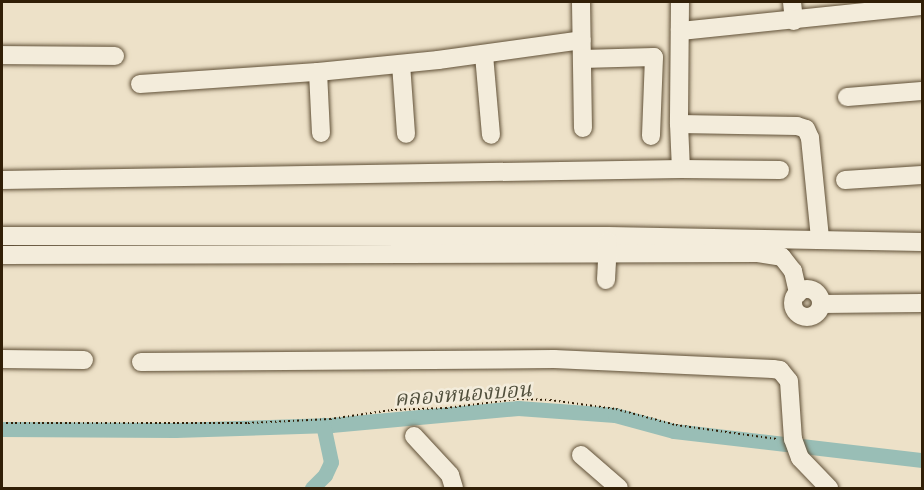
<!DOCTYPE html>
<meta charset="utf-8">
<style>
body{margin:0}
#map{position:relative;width:924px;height:490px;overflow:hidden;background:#ede1c8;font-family:"IM FELL French Canon","Noto Serif Thai",serif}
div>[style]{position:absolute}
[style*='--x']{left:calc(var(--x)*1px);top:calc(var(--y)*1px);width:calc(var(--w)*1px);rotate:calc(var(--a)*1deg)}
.canal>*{height:15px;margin:-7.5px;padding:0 7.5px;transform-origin:7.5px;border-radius:7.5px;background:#99beb6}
.path>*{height:2px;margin-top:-1px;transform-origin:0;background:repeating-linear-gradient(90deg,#311f07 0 1.5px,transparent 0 4.5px)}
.roads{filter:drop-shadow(0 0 2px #605037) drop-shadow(0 0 2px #605037)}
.minor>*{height:18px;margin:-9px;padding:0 9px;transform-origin:9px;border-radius:9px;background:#f3ecdb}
.minor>.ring{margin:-9px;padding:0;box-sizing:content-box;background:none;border:18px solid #f3ecdb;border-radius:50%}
span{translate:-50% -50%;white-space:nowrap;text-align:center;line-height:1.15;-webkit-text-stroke:5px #f3ecdb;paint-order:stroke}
.water-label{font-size:21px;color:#504f3c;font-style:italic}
.frame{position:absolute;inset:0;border:3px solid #311f07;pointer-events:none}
</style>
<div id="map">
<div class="canal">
<div style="--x:2;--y:429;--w:173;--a:0.3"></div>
<div style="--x:175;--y:430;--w:156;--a:-1.8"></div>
<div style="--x:331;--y:425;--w:188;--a:-5.2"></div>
<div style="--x:518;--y:408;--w:97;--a:4.1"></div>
<div style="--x:615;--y:415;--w:61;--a:15.2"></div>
<div style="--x:674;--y:431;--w:250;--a:6.7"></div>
<div style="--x:312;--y:488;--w:18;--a:-45"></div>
<div style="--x:325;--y:475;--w:14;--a:-65"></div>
<div style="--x:331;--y:462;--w:38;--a:-102"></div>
</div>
<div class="path">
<div style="--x:2;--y:423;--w:246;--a:0"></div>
<div style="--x:248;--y:423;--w:82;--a:-2.8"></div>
<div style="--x:330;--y:419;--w:62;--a:-8.4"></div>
<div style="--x:391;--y:410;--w:55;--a:-2.1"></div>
<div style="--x:446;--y:408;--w:73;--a:-7.1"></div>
<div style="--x:518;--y:399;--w:32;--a:2"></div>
<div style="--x:550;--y:400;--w:67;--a:7.8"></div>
<div style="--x:616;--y:409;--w:62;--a:14.9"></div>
<div style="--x:676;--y:425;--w:102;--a:7.9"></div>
</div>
<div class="roads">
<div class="minor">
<div style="--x:581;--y:2;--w:126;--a:89.1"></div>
<div style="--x:680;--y:2;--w:122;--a:90.5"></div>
<div style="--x:679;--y:124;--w:118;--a:1"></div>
<div style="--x:797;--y:126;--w:9;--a:18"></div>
<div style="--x:806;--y:129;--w:10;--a:66"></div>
<div style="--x:810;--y:138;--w:101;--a:84.3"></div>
<div style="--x:792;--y:2;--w:19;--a:84"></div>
<div style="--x:680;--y:31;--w:243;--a:-5.9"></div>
<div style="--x:2;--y:55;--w:113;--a:0.5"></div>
<div style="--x:484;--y:55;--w:80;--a:85"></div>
<div style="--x:582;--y:59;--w:72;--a:-1.6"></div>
<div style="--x:654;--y:57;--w:79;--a:92.2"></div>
<div style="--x:401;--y:64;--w:70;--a:85.9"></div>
<div style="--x:318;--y:72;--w:61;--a:87.2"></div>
<div style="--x:140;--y:84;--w:178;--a:-3.9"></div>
<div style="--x:318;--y:72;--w:121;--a:-5.7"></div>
<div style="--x:438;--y:60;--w:145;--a:-7.9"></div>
<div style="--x:847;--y:97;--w:75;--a:-4.6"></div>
<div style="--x:679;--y:124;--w:45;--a:87.5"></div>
<div style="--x:681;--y:169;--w:99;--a:0.6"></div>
<div style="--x:2;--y:180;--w:679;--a:-0.93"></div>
<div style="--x:845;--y:180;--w:77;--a:-3.7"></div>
<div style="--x:2;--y:236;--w:606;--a:0"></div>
<div style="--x:608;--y:236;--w:314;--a:1.1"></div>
<div style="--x:2;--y:255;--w:756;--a:-0.15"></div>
<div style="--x:758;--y:253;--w:24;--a:9"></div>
<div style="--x:782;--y:257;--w:18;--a:52"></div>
<div style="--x:793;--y:271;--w:23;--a:77"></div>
<div style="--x:606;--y:280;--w:39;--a:-87"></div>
<div class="ring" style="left:793px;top:289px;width:10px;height:10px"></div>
<div style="--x:821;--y:304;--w:101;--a:-0.6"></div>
<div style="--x:2;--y:359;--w:82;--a:0.7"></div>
<div style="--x:141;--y:362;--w:413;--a:-0.4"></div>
<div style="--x:554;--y:359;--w:219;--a:2.6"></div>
<div style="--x:773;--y:369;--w:7;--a:8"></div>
<div style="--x:780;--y:370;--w:14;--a:51"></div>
<div style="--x:789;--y:381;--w:58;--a:86.1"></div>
<div style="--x:793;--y:439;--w:20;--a:70"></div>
<div style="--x:800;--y:458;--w:42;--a:46"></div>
<div style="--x:414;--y:436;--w:53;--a:47.3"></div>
<div style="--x:450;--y:475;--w:14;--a:73"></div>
<div style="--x:581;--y:455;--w:50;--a:41"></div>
</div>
</div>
<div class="water-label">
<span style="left:463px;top:394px;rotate:-4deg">คลองหนองบอน</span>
</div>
<div class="frame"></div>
</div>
